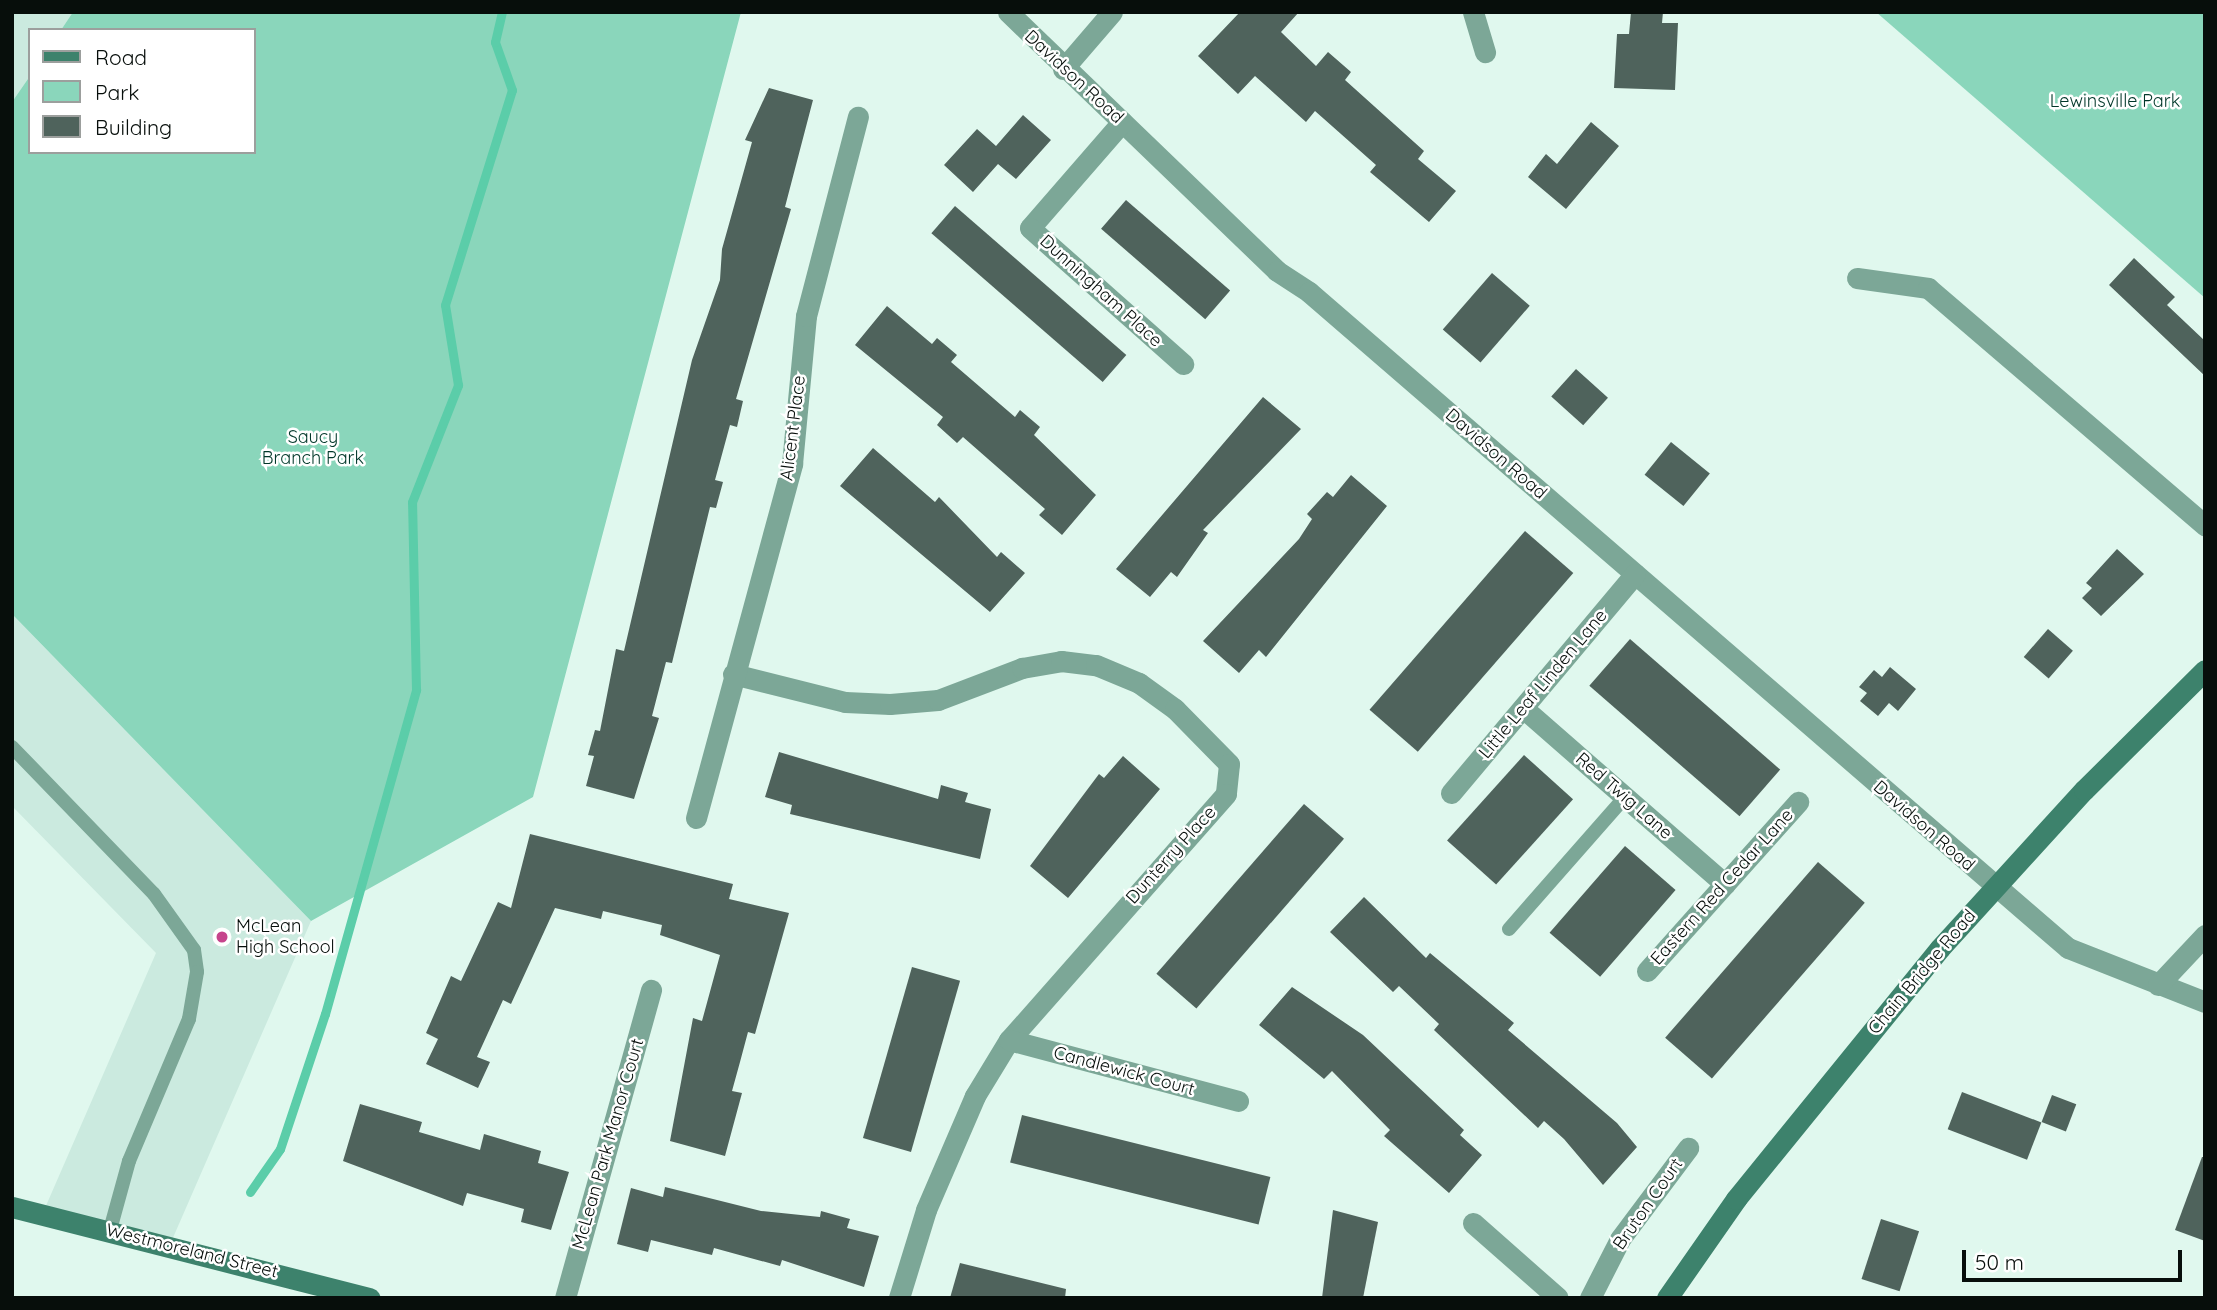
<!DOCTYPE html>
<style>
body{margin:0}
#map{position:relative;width:2217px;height:1310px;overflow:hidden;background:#e0f8ee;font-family:Quicksand,sans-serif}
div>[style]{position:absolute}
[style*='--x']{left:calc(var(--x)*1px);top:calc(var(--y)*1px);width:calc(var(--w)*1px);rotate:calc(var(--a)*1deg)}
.built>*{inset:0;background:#cbeadf}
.green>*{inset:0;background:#8ad6bb}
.stream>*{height:9px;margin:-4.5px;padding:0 4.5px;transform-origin:4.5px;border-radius:4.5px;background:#5bcda9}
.building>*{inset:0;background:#4f635c;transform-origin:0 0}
.lane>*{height:14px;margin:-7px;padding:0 7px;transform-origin:7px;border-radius:7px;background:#7ca797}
.street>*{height:21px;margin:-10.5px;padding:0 10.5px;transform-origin:10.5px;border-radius:10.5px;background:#7ca797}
.secondary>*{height:21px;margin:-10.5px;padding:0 10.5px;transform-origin:10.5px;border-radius:10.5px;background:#3d826c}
.dots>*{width:19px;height:19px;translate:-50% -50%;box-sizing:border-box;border:4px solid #fff;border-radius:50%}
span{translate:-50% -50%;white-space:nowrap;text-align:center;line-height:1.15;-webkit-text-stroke:5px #fff;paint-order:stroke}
.street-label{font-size:18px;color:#070e0b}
.park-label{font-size:18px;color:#013729}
.poi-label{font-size:18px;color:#070e0b}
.left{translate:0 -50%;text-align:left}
.frame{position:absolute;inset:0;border:14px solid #070e0b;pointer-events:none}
.legend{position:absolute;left:28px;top:28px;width:228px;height:126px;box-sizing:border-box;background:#fff;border:2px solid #9c9f9d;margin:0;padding:9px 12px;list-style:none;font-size:21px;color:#070e0b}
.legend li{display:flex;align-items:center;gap:14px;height:35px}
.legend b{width:35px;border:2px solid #9c9f9d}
.scale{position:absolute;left:1962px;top:1250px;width:220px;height:32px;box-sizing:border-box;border:4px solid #070e0b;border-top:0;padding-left:9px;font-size:21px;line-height:24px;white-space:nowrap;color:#070e0b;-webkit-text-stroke:5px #fff;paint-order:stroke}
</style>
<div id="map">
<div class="built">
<div style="clip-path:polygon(12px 12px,73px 12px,61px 30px,30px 30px,30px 76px,12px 102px)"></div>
<div style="clip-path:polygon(12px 614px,311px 921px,172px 1240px,45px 1208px,156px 953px,12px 806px)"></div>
</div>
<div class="green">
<div style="clip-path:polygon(73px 12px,741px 12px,533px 797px,311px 921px,12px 614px,12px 102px,30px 76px,30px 152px,254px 152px,254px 30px,61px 30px)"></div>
<div style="clip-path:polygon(1876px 12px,2205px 12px,2205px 298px)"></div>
</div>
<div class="stream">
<div style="--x:250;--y:1192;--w:52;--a:-55.1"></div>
<div style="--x:280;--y:1149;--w:142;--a:-71.6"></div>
<div style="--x:325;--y:1014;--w:337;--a:-74.3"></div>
<div style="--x:416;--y:690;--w:188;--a:-91.2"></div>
<div style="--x:412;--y:502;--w:126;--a:-68.5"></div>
<div style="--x:458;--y:385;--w:81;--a:-99.2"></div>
<div style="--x:445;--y:305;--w:225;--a:-72.7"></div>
<div style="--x:512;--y:90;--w:51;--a:-109.5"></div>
<div style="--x:495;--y:42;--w:31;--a:-77"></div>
</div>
<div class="building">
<div style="clip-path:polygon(1240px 12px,1299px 12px,1281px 32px,1316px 66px,1328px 52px,1351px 72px,1345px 80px,1424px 151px,1418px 159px,1456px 191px,1429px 222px,1370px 172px,1376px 165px,1315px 111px,1306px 122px,1255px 76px,1238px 94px,1198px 56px)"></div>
<div style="clip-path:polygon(1631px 12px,1663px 12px,1662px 23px,1678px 23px,1675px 90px,1614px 88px,1617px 34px,1629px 34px)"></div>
<div style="clip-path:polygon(769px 88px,813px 100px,785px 207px,791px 209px,736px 399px,743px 401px,737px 427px,730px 425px,715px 480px,723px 482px,716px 508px,710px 507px,672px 663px,666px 662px,652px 716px,659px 718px,634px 799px,586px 786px,594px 756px,588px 755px,595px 730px,600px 731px,616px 649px,624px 651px,692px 360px,720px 280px,722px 249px,752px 142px,745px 140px)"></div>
<div style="clip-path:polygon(1023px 115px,1051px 140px,1016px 179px,998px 164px,973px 192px,944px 165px,977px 129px,996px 146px)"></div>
<div style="clip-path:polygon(1591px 122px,1619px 146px,1566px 209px,1528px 177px,1546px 154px,1557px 164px)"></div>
<div style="left:1126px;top:200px;width:138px;height:38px;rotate:41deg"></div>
<div style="left:955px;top:206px;width:227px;height:36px;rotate:41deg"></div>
<div style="clip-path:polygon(2134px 258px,2175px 297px,2167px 305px,2205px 341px,2205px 376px,2109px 285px)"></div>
<div style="left:1492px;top:273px;width:50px;height:75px;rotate:41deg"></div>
<div style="clip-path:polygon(887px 306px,932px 344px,937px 338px,957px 355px,951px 362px,1015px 417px,1020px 410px,1040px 427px,1034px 435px,1096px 495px,1062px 535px,1039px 515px,1045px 509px,963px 437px,957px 443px,937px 425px,943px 417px,855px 345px)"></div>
<div style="left:1576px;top:369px;width:43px;height:37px;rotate:42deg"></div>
<div style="clip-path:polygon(1263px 397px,1301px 429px,1203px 530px,1208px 533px,1177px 577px,1171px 572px,1150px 597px,1116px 569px)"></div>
<div style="left:1671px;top:442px;width:50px;height:42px;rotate:39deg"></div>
<div style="clip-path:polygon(873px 448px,935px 502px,939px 497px,997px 557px,1001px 552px,1025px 573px,990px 612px,840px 486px)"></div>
<div style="clip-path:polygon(1351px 475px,1387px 506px,1266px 657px,1259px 650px,1239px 673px,1203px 641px,1299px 539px,1312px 519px,1307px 514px,1327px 492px,1333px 497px)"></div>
<div style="left:1525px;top:531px;width:64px;height:237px;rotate:41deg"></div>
<div style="clip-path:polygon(2117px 549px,2144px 574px,2101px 616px,2082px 598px,2092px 588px,2086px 583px)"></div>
<div style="left:2048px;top:629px;width:33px;height:37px;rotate:41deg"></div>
<div style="left:1630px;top:639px;width:199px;height:62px;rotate:41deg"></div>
<div style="clip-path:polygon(1890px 667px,1916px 689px,1898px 711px,1889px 703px,1878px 716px,1860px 701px,1867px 693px,1859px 687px,1874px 670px,1882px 677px)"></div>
<div style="clip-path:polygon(779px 752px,938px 799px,941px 785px,968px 793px,965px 802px,991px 809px,980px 859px,790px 814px,792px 805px,765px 797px)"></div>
<div style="left:1524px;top:755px;width:66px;height:115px;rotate:42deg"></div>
<div style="clip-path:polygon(1123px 756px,1160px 789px,1068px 898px,1030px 866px,1099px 774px,1104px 778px)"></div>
<div style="left:1304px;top:804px;width:53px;height:225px;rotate:41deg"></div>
<div style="clip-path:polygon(530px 834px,733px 884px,729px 899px,789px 913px,755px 1034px,748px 1032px,740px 1062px,732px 1091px,742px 1093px,725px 1156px,670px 1141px,693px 1018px,702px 1021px,720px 955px,660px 935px,662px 925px,603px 911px,601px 919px,555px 908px,511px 1004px,503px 1000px,477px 1057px,490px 1062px,478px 1088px,426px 1064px,438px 1039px,426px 1033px,451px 976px,461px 981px,498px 902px,511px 908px)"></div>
<div style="left:1625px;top:846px;width:67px;height:115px;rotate:41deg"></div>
<div style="left:1818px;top:862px;width:62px;height:233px;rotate:41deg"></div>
<div style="clip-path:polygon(1364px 897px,1426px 958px,1430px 953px,1514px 1023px,1508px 1030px,1617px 1123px,1637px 1147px,1603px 1185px,1564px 1139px,1544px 1121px,1538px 1128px,1434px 1030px,1439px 1024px,1399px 986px,1393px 992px,1330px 932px)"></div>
<div style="left:912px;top:967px;width:50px;height:178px;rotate:16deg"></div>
<div style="clip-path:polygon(1292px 987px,1363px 1035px,1464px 1130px,1460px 1135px,1482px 1155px,1449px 1193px,1384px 1136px,1390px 1130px,1332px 1071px,1324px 1079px,1259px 1025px)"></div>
<div style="left:1962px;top:1092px;width:85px;height:40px;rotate:21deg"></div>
<div style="left:2052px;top:1095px;width:26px;height:29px;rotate:21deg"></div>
<div style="clip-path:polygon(360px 1104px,422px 1122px,419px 1132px,480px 1150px,484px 1134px,541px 1151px,538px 1163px,569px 1172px,551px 1230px,521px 1222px,524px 1209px,467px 1193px,463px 1206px,343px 1161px)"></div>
<div style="left:1022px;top:1115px;width:256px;height:49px;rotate:14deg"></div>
<div style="clip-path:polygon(2202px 1157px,2205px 1157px,2205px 1241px,2175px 1230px)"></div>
<div style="clip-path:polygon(665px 1187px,761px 1211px,820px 1217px,821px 1211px,850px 1219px,847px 1228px,879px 1236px,864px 1287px,782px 1260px,780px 1266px,714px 1248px,712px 1255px,651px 1240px,648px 1252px,617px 1244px,631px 1188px,663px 1197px)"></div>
<div style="clip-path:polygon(1333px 1210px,1378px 1222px,1363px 1298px,1322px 1298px)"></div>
<div style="left:1881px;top:1219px;width:40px;height:63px;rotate:18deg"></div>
<div style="clip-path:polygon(960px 1263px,1066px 1289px,1065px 1298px,950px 1298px)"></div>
</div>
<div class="lane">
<div style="--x:12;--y:747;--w:204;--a:46"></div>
<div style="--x:154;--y:894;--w:69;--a:54.5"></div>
<div style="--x:194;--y:950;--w:22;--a:82"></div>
<div style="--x:197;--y:972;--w:48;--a:99.7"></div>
<div style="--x:189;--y:1019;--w:154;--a:112.9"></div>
<div style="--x:129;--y:1161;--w:72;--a:105.4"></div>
<div style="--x:1509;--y:929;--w:176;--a:-48.7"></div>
</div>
<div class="street">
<div style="--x:1008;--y:12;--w:373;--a:43.9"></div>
<div style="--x:1277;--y:271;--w:38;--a:33"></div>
<div style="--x:1309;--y:292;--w:1003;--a:40.84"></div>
<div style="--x:2068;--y:948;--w:147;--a:21.5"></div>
<div style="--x:1473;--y:12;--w:42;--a:73.3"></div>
<div style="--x:1063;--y:69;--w:75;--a:-49.3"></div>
<div style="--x:1122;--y:122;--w:140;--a:131"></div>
<div style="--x:1030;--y:228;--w:205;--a:41.6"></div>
<div style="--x:1857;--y:278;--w:72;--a:8"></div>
<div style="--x:1928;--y:288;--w:365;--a:40.6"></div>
<div style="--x:733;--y:674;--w:115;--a:14"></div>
<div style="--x:845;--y:702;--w:45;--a:2.5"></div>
<div style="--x:890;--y:704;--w:48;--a:-4.8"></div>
<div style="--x:938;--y:700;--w:90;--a:-20.9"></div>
<div style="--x:1022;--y:668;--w:40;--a:-10"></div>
<div style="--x:1061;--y:661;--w:35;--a:7"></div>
<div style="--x:1096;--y:665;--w:47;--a:22.7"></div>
<div style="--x:1139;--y:683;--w:44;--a:35.8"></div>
<div style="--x:1175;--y:709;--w:77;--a:45.5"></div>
<div style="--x:1229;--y:764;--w:30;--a:96"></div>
<div style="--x:1226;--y:794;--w:328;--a:131.4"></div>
<div style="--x:1009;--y:1040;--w:66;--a:121.3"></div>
<div style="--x:975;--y:1096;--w:124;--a:113.3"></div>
<div style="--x:926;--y:1210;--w:92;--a:107.1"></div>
<div style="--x:1523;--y:708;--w:268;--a:41.1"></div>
<div style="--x:1451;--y:793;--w:286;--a:-50"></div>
<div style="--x:696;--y:818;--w:367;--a:-74.8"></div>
<div style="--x:792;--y:464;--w:149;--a:-84.6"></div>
<div style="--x:806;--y:316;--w:206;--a:-75.4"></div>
<div style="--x:1647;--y:971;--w:227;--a:-48.2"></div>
<div style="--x:2158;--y:985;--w:69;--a:-46.8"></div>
<div style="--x:1009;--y:1040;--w:237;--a:14.9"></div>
<div style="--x:1473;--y:1223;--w:113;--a:41.4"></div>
<div style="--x:565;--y:1298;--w:320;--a:-74.4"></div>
<div style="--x:1590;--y:1298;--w:66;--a:-63"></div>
<div style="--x:1620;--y:1239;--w:114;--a:-53.2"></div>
</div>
<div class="secondary">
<div style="--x:12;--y:1207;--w:369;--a:14.3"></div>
<div style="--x:1667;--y:1298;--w:121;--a:-55.1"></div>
<div style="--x:1736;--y:1199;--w:323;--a:-50.9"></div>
<div style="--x:1940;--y:948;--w:214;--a:-47.7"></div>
<div style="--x:2084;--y:790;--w:170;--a:-44.8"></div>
</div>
<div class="dots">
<div style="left:222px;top:937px;background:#c6448c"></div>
</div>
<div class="street-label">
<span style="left:1074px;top:77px;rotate:43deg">Davidson Road</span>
<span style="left:1101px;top:291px;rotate:42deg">Dunningham Place</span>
<span style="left:793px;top:428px;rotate:-83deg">Alicent Place</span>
<span style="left:1496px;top:454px;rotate:41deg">Davidson Road</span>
<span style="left:1543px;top:684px;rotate:-50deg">Little Leaf Linden Lane</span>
<span style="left:1624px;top:796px;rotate:41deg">Red Twig Lane</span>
<span style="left:1924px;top:826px;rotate:41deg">Davidson Road</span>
<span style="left:1171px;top:855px;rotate:-48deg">Dunterry Place</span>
<span style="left:1722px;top:887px;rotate:-48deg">Eastern Red Cedar Lane</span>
<span style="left:1922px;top:972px;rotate:-50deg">Chain Bridge Road</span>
<span style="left:1124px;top:1071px;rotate:15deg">Candlewick Court</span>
<span style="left:608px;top:1144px;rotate:-74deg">McLean Park Manor Court</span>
<span style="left:1648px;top:1204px;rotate:-55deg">Bruton Court</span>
<span style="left:192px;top:1251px;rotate:14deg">Westmoreland Street</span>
</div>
<div class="park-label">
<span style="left:2115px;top:101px">Lewinsville Park</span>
<span style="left:313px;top:448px">Saucy<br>Branch Park</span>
</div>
<div class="poi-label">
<span class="left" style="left:236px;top:937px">McLean<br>High School</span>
</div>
<div class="frame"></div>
<ul class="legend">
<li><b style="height:9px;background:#3d826c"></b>Road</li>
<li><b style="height:19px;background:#8ad6bb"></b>Park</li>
<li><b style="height:19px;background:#4f635c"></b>Building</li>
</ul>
<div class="scale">50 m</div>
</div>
